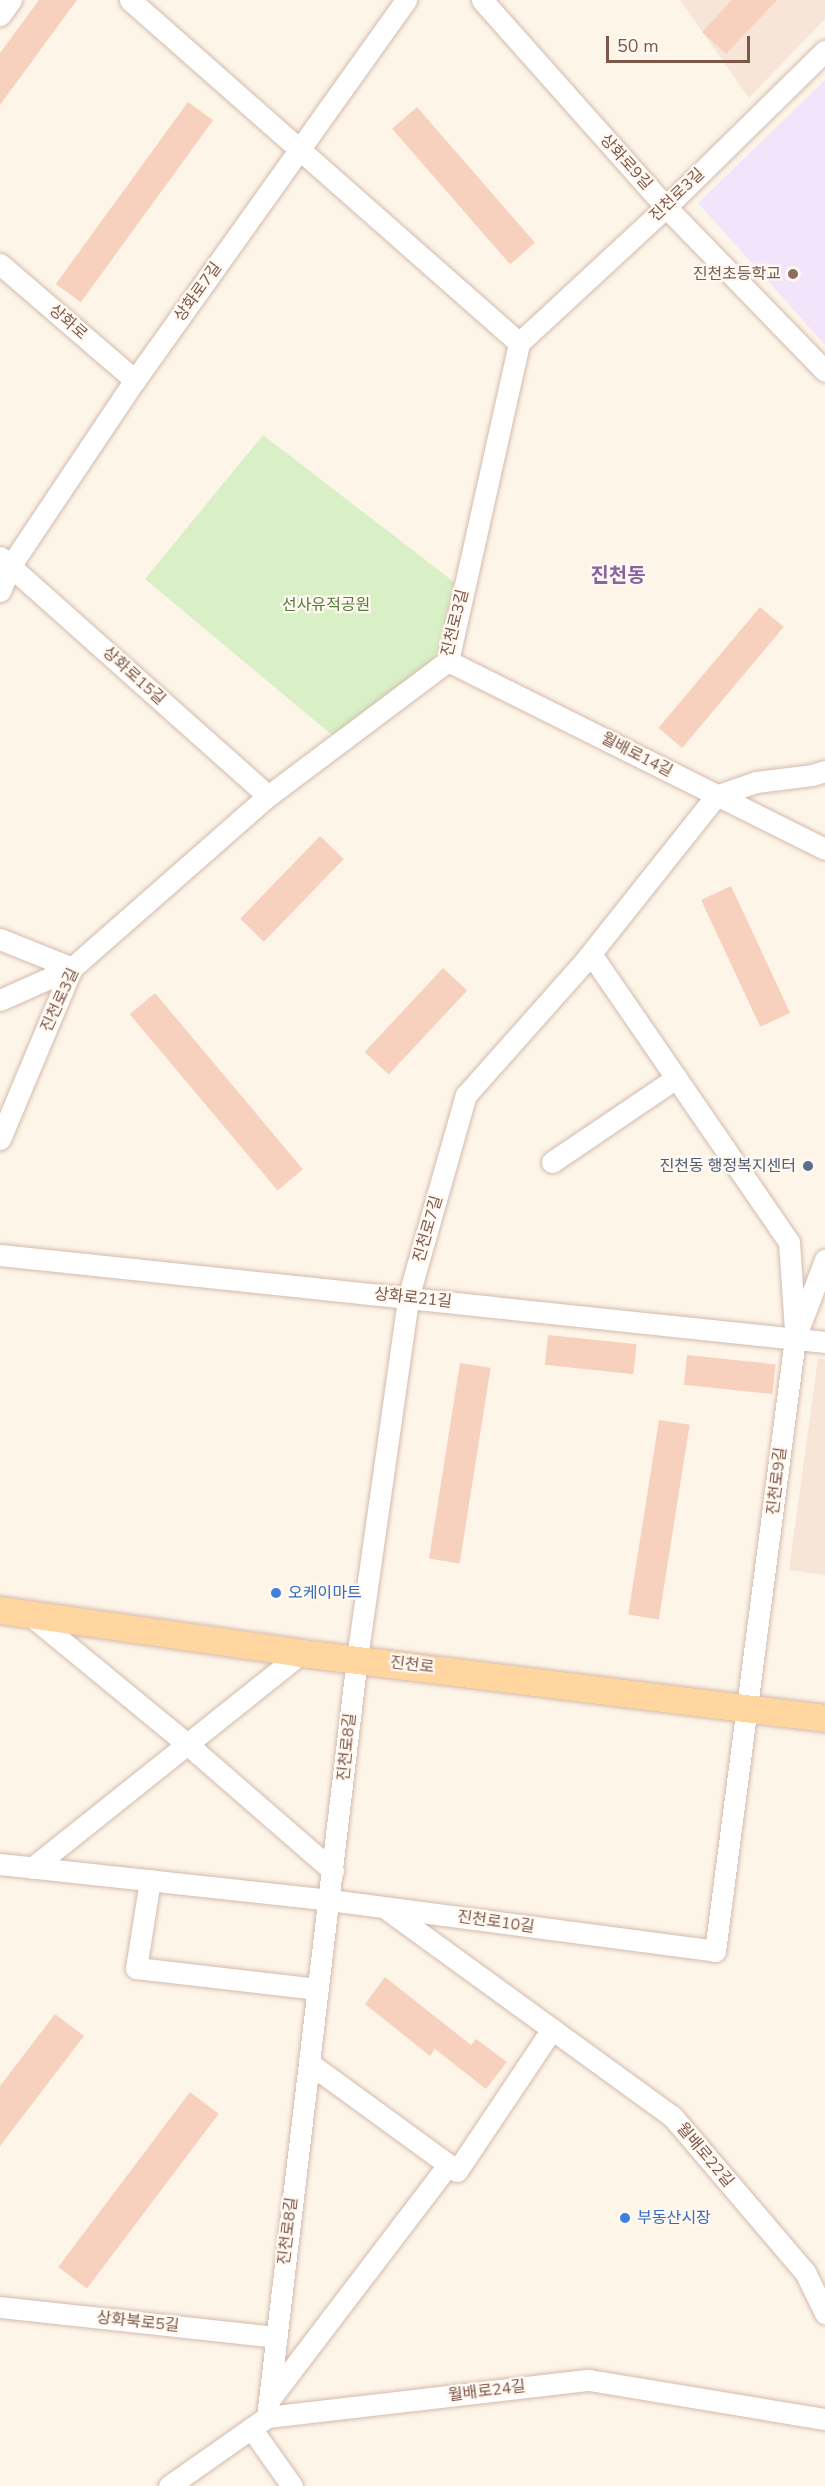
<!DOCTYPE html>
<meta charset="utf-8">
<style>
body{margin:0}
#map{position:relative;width:825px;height:2486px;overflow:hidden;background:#fef5e9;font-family:"Nunito Sans","Noto Sans KR",sans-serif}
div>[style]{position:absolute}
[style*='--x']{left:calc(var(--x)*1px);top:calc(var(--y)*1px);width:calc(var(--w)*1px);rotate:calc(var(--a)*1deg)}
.residential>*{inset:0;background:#f7e6d7}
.education>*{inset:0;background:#f2e5fb}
.green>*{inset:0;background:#d9efc5}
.building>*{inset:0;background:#f7d1be;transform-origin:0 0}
.roads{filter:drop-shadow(0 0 2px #d3bbad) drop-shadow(0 0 2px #d3bbad)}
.minor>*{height:21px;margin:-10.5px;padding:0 10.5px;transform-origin:10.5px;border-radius:10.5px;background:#fff}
.major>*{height:27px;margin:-13.5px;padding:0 13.5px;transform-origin:13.5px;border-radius:13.5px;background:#ffd5a0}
.dots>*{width:16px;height:16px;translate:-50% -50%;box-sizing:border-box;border:3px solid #fff9f2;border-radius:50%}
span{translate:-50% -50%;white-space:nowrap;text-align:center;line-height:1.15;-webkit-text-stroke:4.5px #fff9f2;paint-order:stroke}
.street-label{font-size:16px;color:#7d5849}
.education-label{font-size:16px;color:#785e54}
.right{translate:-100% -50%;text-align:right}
.park-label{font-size:16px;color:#547e3c}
.service-label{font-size:16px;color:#4e5e75}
.shop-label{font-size:16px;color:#366cbe}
.left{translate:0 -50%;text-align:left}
.quarter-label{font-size:20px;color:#8865a0;font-weight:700}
.scale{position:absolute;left:606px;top:36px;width:144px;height:27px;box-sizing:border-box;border:3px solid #7d5849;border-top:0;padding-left:8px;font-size:18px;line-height:21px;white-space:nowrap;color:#7d5849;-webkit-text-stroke:4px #fff9f2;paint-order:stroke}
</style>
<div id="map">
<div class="residential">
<div style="clip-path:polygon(680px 0,825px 0,825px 19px,749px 98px)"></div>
<div style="clip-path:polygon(818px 1358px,825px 1360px,825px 1575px,789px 1570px)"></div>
</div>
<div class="education">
<div style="clip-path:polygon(825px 80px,825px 345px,698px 203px)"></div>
</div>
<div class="green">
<div style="clip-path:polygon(263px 435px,454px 582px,438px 652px,428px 664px,333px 736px,145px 579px)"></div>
</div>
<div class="building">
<div style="clip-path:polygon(39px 0,77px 0,0 105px,0 53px)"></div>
<div style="clip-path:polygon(732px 0,777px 0,726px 54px,702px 32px)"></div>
<div style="left:188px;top:102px;width:31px;height:225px;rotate:36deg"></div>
<div style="left:417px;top:107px;width:180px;height:33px;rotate:49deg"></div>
<div style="left:760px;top:607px;width:31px;height:158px;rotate:40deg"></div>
<div style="left:320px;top:836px;width:33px;height:115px;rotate:44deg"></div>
<div style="left:731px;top:886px;width:140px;height:33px;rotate:65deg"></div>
<div style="left:443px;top:968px;width:33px;height:115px;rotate:43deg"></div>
<div style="left:155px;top:993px;width:230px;height:33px;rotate:50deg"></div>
<div style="left:548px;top:1335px;width:89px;height:30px;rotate:6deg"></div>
<div style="left:687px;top:1355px;width:89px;height:30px;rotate:6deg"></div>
<div style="left:460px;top:1363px;width:31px;height:198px;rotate:9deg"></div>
<div style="left:659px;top:1420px;width:31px;height:197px;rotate:9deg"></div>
<div style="clip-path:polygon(385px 1977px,471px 2045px,476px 2039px,507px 2062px,486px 2089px,435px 2049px,430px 2056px,365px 2004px)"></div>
<div style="clip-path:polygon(55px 2014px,84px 2036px,0 2146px,0 2086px)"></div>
<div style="left:190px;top:2092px;width:36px;height:219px;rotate:37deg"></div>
</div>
<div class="roads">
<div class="minor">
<div style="--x:130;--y:0;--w:519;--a:41.4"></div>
<div style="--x:482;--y:0;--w:277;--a:48.4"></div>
<div style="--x:666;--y:207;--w:228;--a:45.9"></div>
<div style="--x:0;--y:15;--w:19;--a:-54"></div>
<div style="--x:0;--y:264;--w:178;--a:40.7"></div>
<div style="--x:0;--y:557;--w:359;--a:41.7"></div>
<div style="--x:0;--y:591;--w:28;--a:-67"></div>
<div style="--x:11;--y:565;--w:223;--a:-56.2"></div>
<div style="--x:135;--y:380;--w:467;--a:-54.5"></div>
<div style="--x:448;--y:661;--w:421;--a:26.5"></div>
<div style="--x:0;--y:939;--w:78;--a:21.9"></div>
<div style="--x:591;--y:954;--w:349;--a:55.5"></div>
<div style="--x:789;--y:1242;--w:89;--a:86.1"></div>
<div style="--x:0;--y:1000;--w:79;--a:-24"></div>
<div style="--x:0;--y:1139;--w:186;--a:-67.2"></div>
<div style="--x:72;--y:968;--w:261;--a:-41.3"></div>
<div style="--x:268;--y:796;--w:225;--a:-36.9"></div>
<div style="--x:448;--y:661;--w:326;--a:-77.4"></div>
<div style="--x:519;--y:343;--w:200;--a:-42.8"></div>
<div style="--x:666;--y:207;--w:223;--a:-44.5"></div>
<div style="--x:552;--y:1162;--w:150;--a:-34.1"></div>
<div style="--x:0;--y:1255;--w:830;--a:6.02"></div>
<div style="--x:29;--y:1614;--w:203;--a:39.4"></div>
<div style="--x:186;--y:1743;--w:195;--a:41"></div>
<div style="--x:0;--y:1864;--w:332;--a:6.2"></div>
<div style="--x:330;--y:1900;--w:388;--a:7.5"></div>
<div style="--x:715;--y:1951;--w:618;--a:-82.56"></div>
<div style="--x:795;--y:1338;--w:84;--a:-69"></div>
<div style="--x:32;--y:1868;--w:344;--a:-38.6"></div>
<div style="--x:150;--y:1880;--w:89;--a:99"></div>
<div style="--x:136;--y:1968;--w:183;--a:6.6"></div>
<div style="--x:388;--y:1910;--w:351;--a:36"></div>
<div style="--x:672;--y:2116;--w:205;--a:49.6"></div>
<div style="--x:805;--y:2272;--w:46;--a:64"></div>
<div style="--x:309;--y:2063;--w:183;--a:36.1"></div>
<div style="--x:457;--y:2171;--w:171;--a:-56.2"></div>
<div style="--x:0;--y:2307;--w:278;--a:6.2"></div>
<div style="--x:269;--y:2400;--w:295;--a:-52.7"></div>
<div style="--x:267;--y:2417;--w:764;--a:-83.24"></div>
<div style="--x:357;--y:1658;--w:364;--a:-81.9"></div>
<div style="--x:408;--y:1298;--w:211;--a:-74.1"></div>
<div style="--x:466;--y:1095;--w:178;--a:-48.4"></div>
<div style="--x:584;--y:962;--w:212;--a:-51.5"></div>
<div style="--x:716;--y:796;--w:42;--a:-19.3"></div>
<div style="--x:756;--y:782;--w:56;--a:-7.1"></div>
<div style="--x:812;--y:775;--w:14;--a:-17"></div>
<div style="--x:251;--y:2428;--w:71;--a:54.7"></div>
<div style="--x:169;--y:2486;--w:120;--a:-35.1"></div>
<div style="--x:267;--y:2417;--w:324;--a:-6.6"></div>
<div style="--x:589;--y:2380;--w:239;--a:9.4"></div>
</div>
<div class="major">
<div style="--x:0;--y:1610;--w:304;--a:8.1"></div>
<div style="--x:301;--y:1653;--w:528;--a:7.07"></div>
</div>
</div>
<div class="dots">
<div style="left:793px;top:274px;background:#8d6e63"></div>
<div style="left:808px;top:1166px;background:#5c6f8a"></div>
<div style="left:276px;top:1593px;background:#3f7fe0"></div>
<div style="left:625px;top:2218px;background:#3f7fe0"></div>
</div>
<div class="street-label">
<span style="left:626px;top:162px;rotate:48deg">상화로9길</span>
<span style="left:677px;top:195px;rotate:-44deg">진천로3길</span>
<span style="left:198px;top:292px;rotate:-54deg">상화로7길</span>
<span style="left:68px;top:322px;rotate:41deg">상화로</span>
<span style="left:455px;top:623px;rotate:-76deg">진천로3길</span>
<span style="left:134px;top:676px;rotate:42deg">상화로15길</span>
<span style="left:637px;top:755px;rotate:27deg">월배로14길</span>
<span style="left:60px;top:1000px;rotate:-65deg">진천로3길</span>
<span style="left:428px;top:1229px;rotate:-74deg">진천로7길</span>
<span style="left:413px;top:1298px;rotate:6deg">상화로21길</span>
<span style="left:777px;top:1481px;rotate:-83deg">진천로9길</span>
<span style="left:412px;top:1665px;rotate:7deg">진천로</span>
<span style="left:347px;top:1747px;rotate:-84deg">진천로8길</span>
<span style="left:496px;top:1922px;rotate:8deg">진천로10길</span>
<span style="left:705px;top:2155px;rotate:50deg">월배로22길</span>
<span style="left:288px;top:2231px;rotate:-83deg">진천로8길</span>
<span style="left:138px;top:2322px;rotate:6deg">상화북로5길</span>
<span style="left:487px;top:2391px;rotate:-7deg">월배로24길</span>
</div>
<div class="education-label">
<span class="right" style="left:781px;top:274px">진천초등학교</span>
</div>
<div class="park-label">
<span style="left:326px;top:605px">선사유적공원</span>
</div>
<div class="service-label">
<span class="right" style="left:796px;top:1166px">진천동 행정복지센터</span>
</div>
<div class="shop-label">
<span class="left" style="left:288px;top:1593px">오케이마트</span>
<span class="left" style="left:637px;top:2218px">부동산시장</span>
</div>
<div class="quarter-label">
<span style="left:618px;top:575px">진천동</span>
</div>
<div class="scale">50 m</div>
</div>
